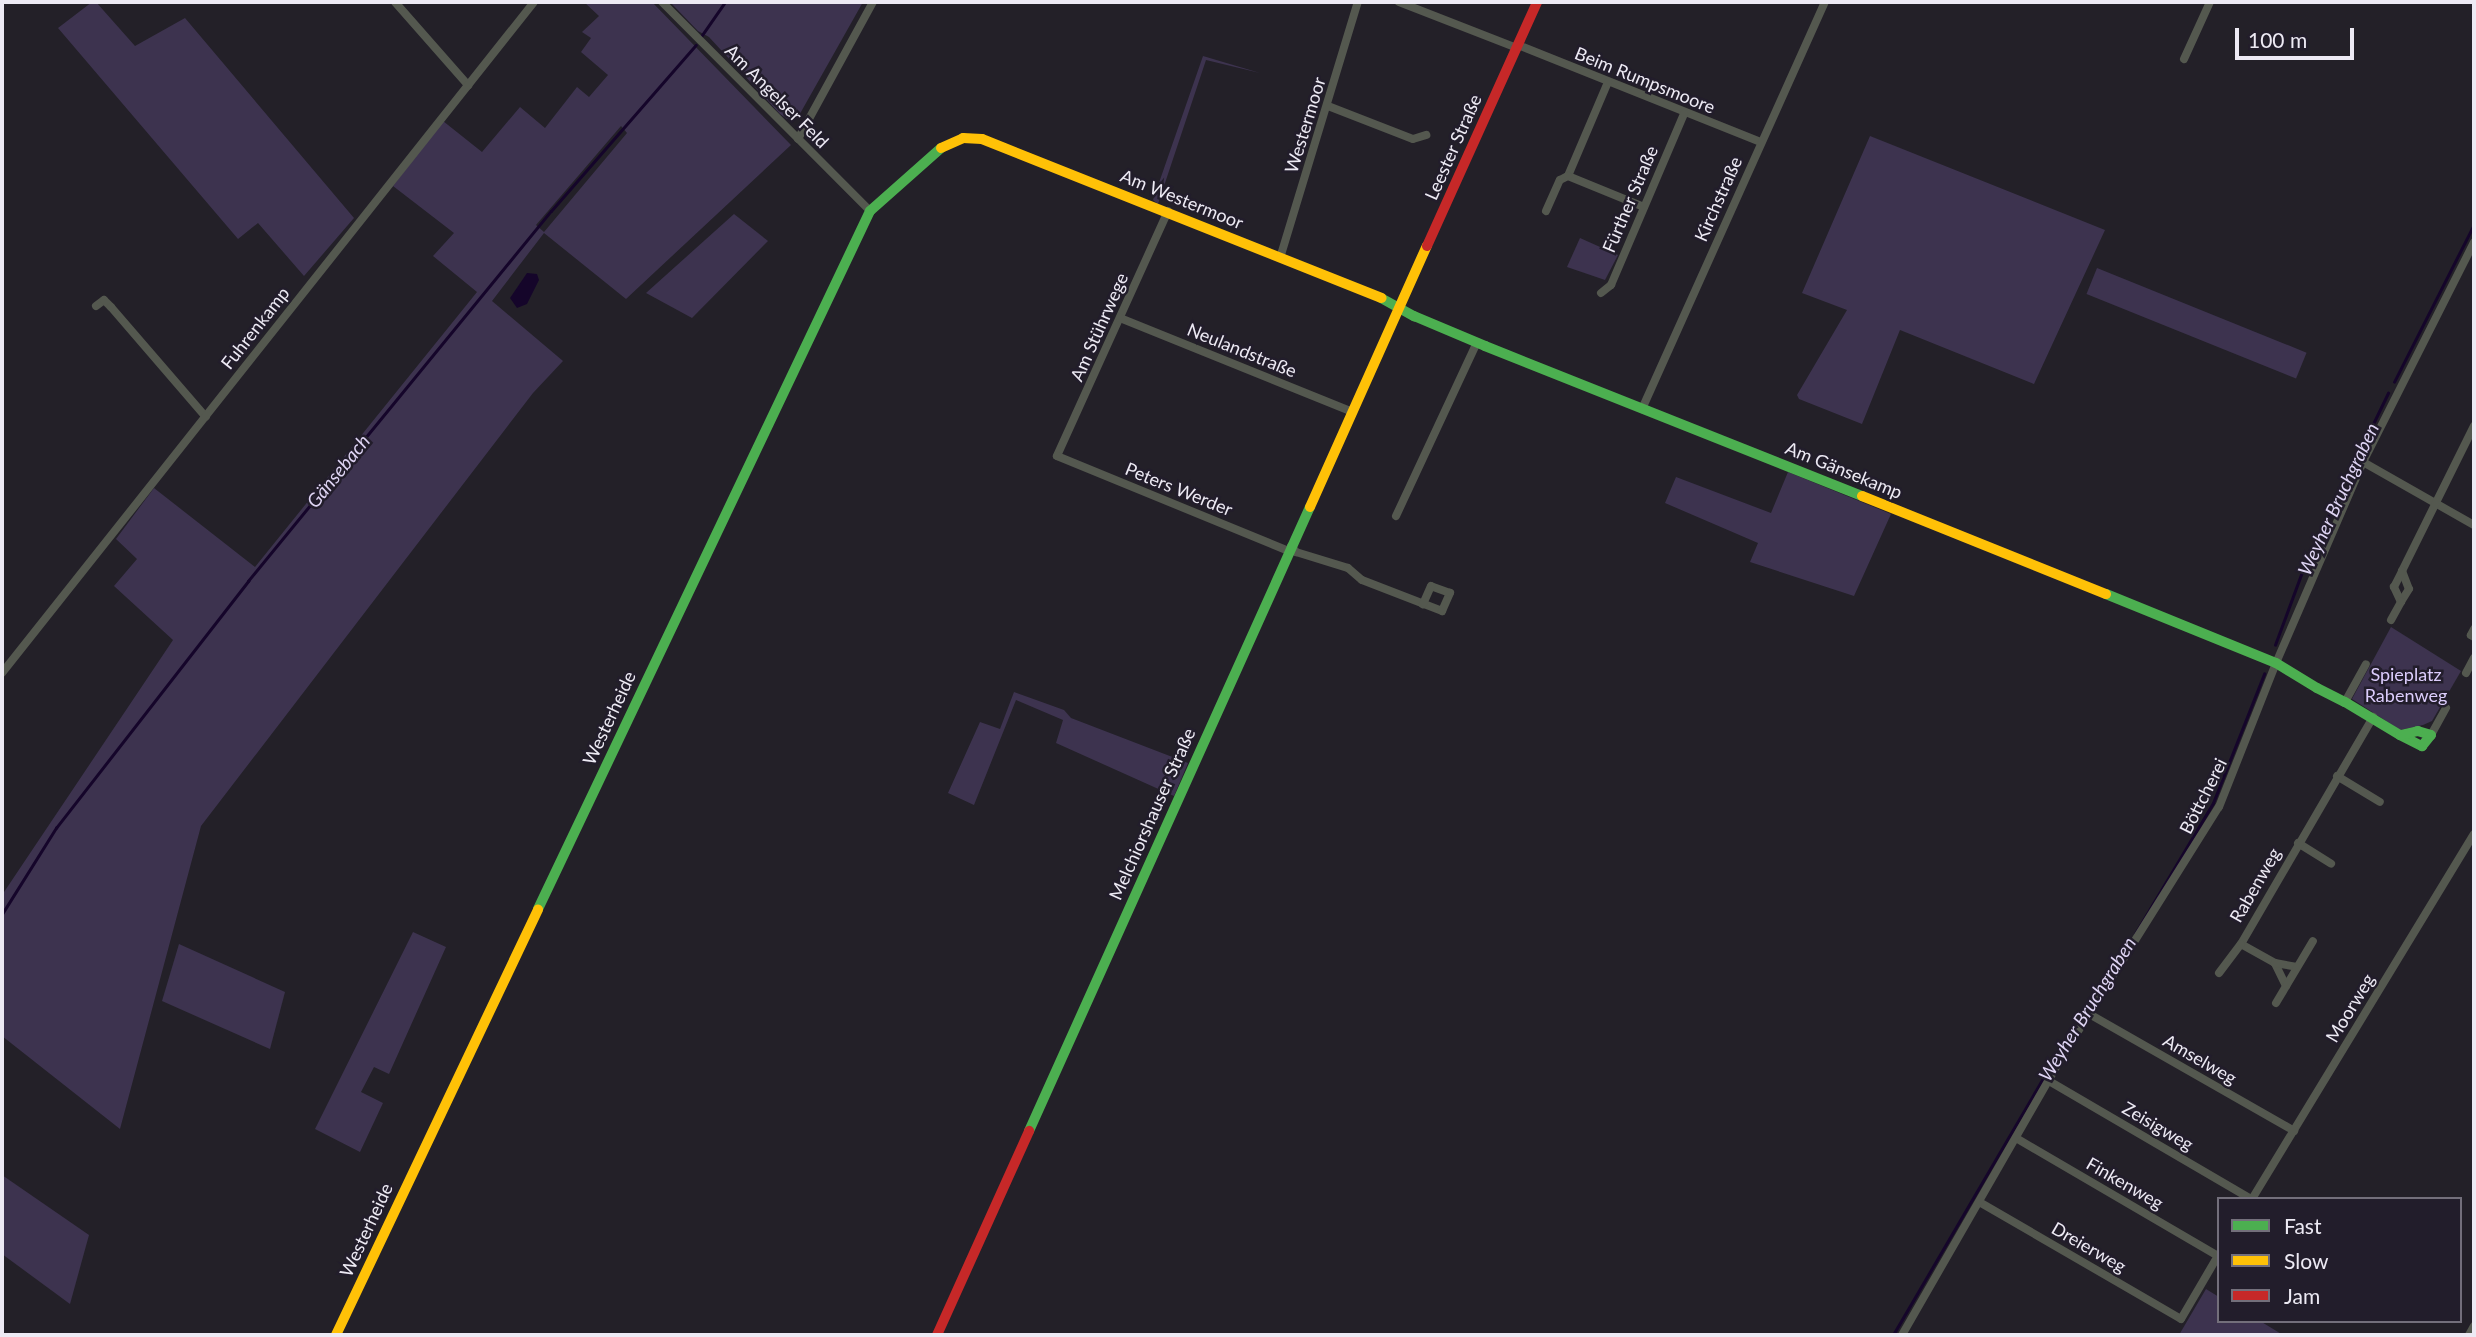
<!DOCTYPE html>
<meta charset="utf-8">
<style>
body{margin:0}
#map{position:relative;width:2476px;height:1337px;overflow:hidden;background:#232028;font-family:Lato,sans-serif}
div>[style]{position:absolute}
[style*='--x']{left:calc(var(--x)*1px);top:calc(var(--y)*1px);width:calc(var(--w)*1px);rotate:calc(var(--a)*1deg)}
.green>*{inset:0;background:#3d334f;transform-origin:0 0}
.water>*{inset:0;background:#15052a}
.stream>*{height:2.5px;margin:-1.25px;padding:0 1.25px;transform-origin:1.25px;border-radius:1.25px;background:#15052a}
.street>*{height:8px;margin:-4px;padding:0 4px;transform-origin:4px;border-radius:4px;background:#54584f}
.fast>*{height:10px;margin:-5px;padding:0 5px;transform-origin:5px;border-radius:5px;background:#4caf50}
.slow>*{height:10px;margin:-5px;padding:0 5px;transform-origin:5px;border-radius:5px;background:#ffc107}
.jam>*{height:10px;margin:-5px;padding:0 5px;transform-origin:5px;border-radius:5px;background:#c62828}
span{translate:-50% -50%;white-space:nowrap;text-align:center;line-height:1.15;-webkit-text-stroke:5px #221d2b;paint-order:stroke}
.street-label{font-size:18px;color:#edeaf4}
.park-label{font-size:18px;color:#dccdfc}
.water-label{font-size:19px;color:#ded4f3;font-style:italic}
.frame{position:absolute;inset:0;border:4px solid #edeaf4;pointer-events:none}
.legend{position:absolute;left:2217px;top:1197px;width:245px;height:126px;box-sizing:border-box;background:#221d2b;border:2px solid #736f7b;margin:0;padding:9px 12px;list-style:none;font-size:21px;color:#edeaf4}
.legend li{display:flex;align-items:center;gap:14px;height:35px}
.legend b{width:35px;border:2px solid #736f7b}
.scale{position:absolute;left:2235px;top:28px;width:119px;height:32px;box-sizing:border-box;border:4px solid #edeaf4;border-top:0;padding-left:9px;font-size:21px;line-height:24px;white-space:nowrap;color:#edeaf4;-webkit-text-stroke:5px #221d2b;paint-order:stroke}
</style>
<div id="map">
<div class="green">
<div style="clip-path:polygon(92px 2px,96px 2px,135px 46px,185px 18px,354px 218px,304px 276px,258px 223px,238px 239px,58px 28px)"></div>
<div style="clip-path:polygon(evenodd,584px 2px,652px 2px,791px 145px,626px 299px,544px 233px,492px 301px,563px 361px,533px 393px,201px 826px,120px 1129px,2px 1036px,2px 895px,173px 640px,114px 586px,137px 559px,116px 539px,154px 488px,255px 567px,477px 292px,433px 256px,454px 233px,393px 186px,443px 121px,482px 152px,520px 107px,545px 128px,577px 87px,589px 97px,608px 75px,581px 52px,591px 38px,582px 32px,599px 16px,584px 2px,621px 126px,627px 133px,544px 232px,536px 225px,621px 126px)"></div>
<div style="clip-path:polygon(670px 2px,863px 2px,797px 119px,787px 119px,780px 114px,709px 37px,698px 31px)"></div>
<div style="clip-path:polygon(1203px 56px,1260px 73px,1206px 60px,1158px 204px,1153px 200px)"></div>
<div style="clip-path:polygon(1870px 136px,2105px 230px,2034px 384px,1900px 330px,1862px 424px,1799px 399px,1797px 395px,1847px 310px,1802px 293px)"></div>
<div style="clip-path:polygon(734px 214px,768px 241px,692px 318px,646px 293px)"></div>
<div style="clip-path:polygon(1580px 238px,1618px 255px,1605px 280px,1567px 267px)"></div>
<div style="left:2097px;top:268px;width:226px;height:28px;rotate:22deg"></div>
<div style="clip-path:polygon(1788px 472px,1891px 514px,1854px 596px,1750px 562px,1758px 543px,1665px 503px,1676px 477px,1771px 513px)"></div>
<div style="clip-path:polygon(2391px 627px,2461px 671px,2432px 721px,2423px 725px,2400px 730px,2352px 699px)"></div>
<div style="clip-path:polygon(1014px 692px,1064px 710px,1071px 718px,1188px 763px,1174px 796px,1056px 743px,1063px 720px,1016px 700px,974px 805px,948px 793px,980px 722px,1000px 729px)"></div>
<div style="clip-path:polygon(413px 932px,446px 947px,389px 1074px,374px 1067px,361px 1092px,383px 1103px,360px 1152px,315px 1129px)"></div>
<div style="clip-path:polygon(179px 944px,285px 992px,270px 1049px,162px 1001px)"></div>
<div style="clip-path:polygon(2px 1175px,89px 1235px,70px 1304px,2px 1254px)"></div>
<div style="clip-path:polygon(2206px 1289px,2219px 1297px,2219px 1321px,2260px 1321px,2283px 1335px,2179px 1335px)"></div>
</div>
<div class="water">
<div style="clip-path:polygon(527px 273px,537px 274px,539px 280px,527px 304px,517px 308px,510px 298px)"></div>
</div>
<div class="stream">
<div style="--x:700;--y:38;--w:44;--a:-55.2"></div>
<div style="--x:2394;--y:382;--w:177;--a:-63.1"></div>
<div style="--x:2275;--y:645;--w:86;--a:-69.7"></div>
<div style="--x:2305;--y:564;--w:190;--a:-64.1"></div>
<div style="--x:2;--y:914;--w:102;--a:-57.9"></div>
<div style="--x:56;--y:828;--w:313;--a:-52.1"></div>
<div style="--x:248;--y:581;--w:478;--a:-50.7"></div>
<div style="--x:551;--y:211;--w:220;--a:-48.9"></div>
<div style="--x:2135;--y:934;--w:152;--a:-59.2"></div>
<div style="--x:2213;--y:803;--w:139;--a:-68.4"></div>
<div style="--x:1893;--y:1335;--w:320;--a:-59.7"></div>
<div style="--x:2054;--y:1059;--w:31;--a:-54"></div>
</div>
<div class="street">
<div style="--x:395;--y:2;--w:111;--a:48.7"></div>
<div style="--x:662;--y:2;--w:295;--a:45.1"></div>
<div style="--x:1399;--y:2;--w:127;--a:21.3"></div>
<div style="--x:1518;--y:45;--w:262;--a:21.8"></div>
<div style="--x:2184;--y:59;--w:63;--a:-65.5"></div>
<div style="--x:1608;--y:82;--w:102;--a:113.1"></div>
<div style="--x:1568;--y:176;--w:82;--a:22.2"></div>
<div style="--x:1328;--y:106;--w:91;--a:21.2"></div>
<div style="--x:1413;--y:139;--w:14;--a:-17"></div>
<div style="--x:798;--y:139;--w:156;--a:-61.3"></div>
<div style="--x:1168;--y:211;--w:269;--a:114.4"></div>
<div style="--x:1057;--y:456;--w:251;--a:22.3"></div>
<div style="--x:1546;--y:211;--w:34;--a:-66"></div>
<div style="--x:1560;--y:180;--w:9;--a:-27"></div>
<div style="--x:1280;--y:258;--w:268;--a:-73.1"></div>
<div style="--x:1601;--y:293;--w:13;--a:-39"></div>
<div style="--x:1611;--y:285;--w:186;--a:-66.9"></div>
<div style="--x:96;--y:306;--w:10;--a:-37"></div>
<div style="--x:104;--y:300;--w:10;--a:45"></div>
<div style="--x:111;--y:307;--w:145;--a:49.2"></div>
<div style="--x:1120;--y:318;--w:251;--a:22"></div>
<div style="--x:1642;--y:409;--w:446;--a:-65.8"></div>
<div style="--x:2363;--y:462;--w:128;--a:29.6"></div>
<div style="--x:1396;--y:516;--w:192;--a:-65"></div>
<div style="--x:1291;--y:546;--w:8;--a:50"></div>
<div style="--x:1296;--y:552;--w:54;--a:17.1"></div>
<div style="--x:1348;--y:568;--w:18;--a:41"></div>
<div style="--x:1362;--y:580;--w:86;--a:21.2"></div>
<div style="--x:1442;--y:611;--w:20;--a:-66"></div>
<div style="--x:1450;--y:593;--w:20;--a:-160"></div>
<div style="--x:1431;--y:586;--w:20;--a:114"></div>
<div style="--x:2402;--y:571;--w:162;--a:-63.6"></div>
<div style="--x:2402;--y:571;--w:19;--a:69"></div>
<div style="--x:2409;--y:589;--w:15;--a:122"></div>
<div style="--x:2401;--y:602;--w:17;--a:-115"></div>
<div style="--x:2394;--y:587;--w:18;--a:-63"></div>
<div style="--x:2391;--y:620;--w:21;--a:-61"></div>
<div style="--x:2474;--y:629;--w:7;--a:117"></div>
<div style="--x:2471;--y:635;--w:4;--a:34"></div>
<div style="--x:2;--y:673;--w:856;--a:-51.59"></div>
<div style="--x:2466;--y:673;--w:17;--a:-62"></div>
<div style="--x:2345;--y:702;--w:43;--a:-61.1"></div>
<div style="--x:2431;--y:735;--w:31;--a:-61"></div>
<div style="--x:2337;--y:776;--w:50;--a:31.2"></div>
<div style="--x:2298;--y:843;--w:39;--a:32"></div>
<div style="--x:2275;--y:963;--w:39;--a:-151"></div>
<div style="--x:2241;--y:944;--w:263;--a:-59.8"></div>
<div style="--x:2219;--y:973;--w:36;--a:-53"></div>
<div style="--x:2286;--y:986;--w:25;--a:-116"></div>
<div style="--x:2275;--y:963;--w:22;--a:10"></div>
<div style="--x:2276;--y:1003;--w:72;--a:-59.2"></div>
<div style="--x:2091;--y:1015;--w:234;--a:29.7"></div>
<div style="--x:2049;--y:1081;--w:234;--a:30.3"></div>
<div style="--x:2016;--y:1138;--w:234;--a:30.3"></div>
<div style="--x:2252;--y:1199;--w:427;--a:-58.7"></div>
<div style="--x:1981;--y:1203;--w:231;--a:30.1"></div>
<div style="--x:2181;--y:1319;--w:75;--a:-59.7"></div>
<div style="--x:1902;--y:1335;--w:317;--a:-60.1"></div>
<div style="--x:2060;--y:1060;--w:299;--a:-57.9"></div>
<div style="--x:2219;--y:807;--w:155;--a:-68.4"></div>
<div style="--x:2276;--y:663;--w:219;--a:-66.6"></div>
<div style="--x:2363;--y:462;--w:246;--a:-63.2"></div>
<div style="--x:2469;--y:1335;--w:10;--a:-61"></div>
</div>
<div class="fast">
<div style="--x:1381;--y:298;--w:38;--a:29"></div>
<div style="--x:1414;--y:316;--w:77;--a:22.9"></div>
<div style="--x:1485;--y:346;--w:406;--a:21.7"></div>
<div style="--x:2106;--y:594;--w:183;--a:22.1"></div>
<div style="--x:2276;--y:663;--w:48;--a:31.4"></div>
<div style="--x:2317;--y:688;--w:31;--a:27"></div>
<div style="--x:2345;--y:702;--w:64;--a:31"></div>
<div style="--x:2400;--y:735;--w:25;--a:27"></div>
<div style="--x:2422;--y:746;--w:14;--a:-51"></div>
<div style="--x:2431;--y:735;--w:14;--a:-163"></div>
<div style="--x:2418;--y:731;--w:18;--a:167"></div>
<div style="--x:538;--y:909;--w:773;--a:-64.56"></div>
<div style="--x:870;--y:211;--w:95;--a:-41.6"></div>
<div style="--x:1029;--y:1131;--w:684;--a:-65.76"></div>
</div>
<div class="slow">
<div style="--x:941;--y:148;--w:24;--a:-24"></div>
<div style="--x:963;--y:138;--w:19;--a:3"></div>
<div style="--x:982;--y:139;--w:430;--a:21.7"></div>
<div style="--x:1862;--y:496;--w:263;--a:21.9"></div>
<div style="--x:1310;--y:507;--w:286;--a:-65.9"></div>
<div style="--x:336;--y:1335;--w:471;--a:-64.6"></div>
</div>
<div class="jam">
<div style="--x:1427;--y:246;--w:268;--a:-65.7"></div>
<div style="--x:937;--y:1335;--w:224;--a:-65.7"></div>
</div>
<div class="street-label">
<span style="left:1645px;top:80px;rotate:22deg">Beim Rumpsmoore</span>
<span style="left:777px;top:96px;rotate:45deg">Am Angelser Feld</span>
<span style="left:1305px;top:125px;rotate:-73deg">Westermoor</span>
<span style="left:1453px;top:147px;rotate:-66deg">Leester Straße</span>
<span style="left:1182px;top:199px;rotate:22deg">Am Westermoor</span>
<span style="left:1630px;top:199px;rotate:-67deg">Fürther Straße</span>
<span style="left:1718px;top:199px;rotate:-66deg">Kirchstraße</span>
<span style="left:1099px;top:327px;rotate:-66deg">Am Stührwege</span>
<span style="left:255px;top:328px;rotate:-52deg">Fuhrenkamp</span>
<span style="left:1242px;top:350px;rotate:22deg">Neulandstraße</span>
<span style="left:1844px;top:470px;rotate:22deg">Am Gänsekamp</span>
<span style="left:1179px;top:489px;rotate:22deg">Peters Werder</span>
<span style="left:609px;top:718px;rotate:-65deg">Westerheide</span>
<span style="left:2203px;top:796px;rotate:-63deg">Böttcherei</span>
<span style="left:1152px;top:814px;rotate:-66deg">Melchiorshauser Straße</span>
<span style="left:2255px;top:885px;rotate:-60deg">Rabenweg</span>
<span style="left:2350px;top:1008px;rotate:-59deg">Moorweg</span>
<span style="left:2200px;top:1059px;rotate:30deg">Amselweg</span>
<span style="left:2158px;top:1126px;rotate:30deg">Zeisigweg</span>
<span style="left:2125px;top:1183px;rotate:30deg">Finkenweg</span>
<span style="left:366px;top:1230px;rotate:-65deg">Westerheide</span>
<span style="left:2089px;top:1247px;rotate:30deg">Dreierweg</span>
</div>
<div class="park-label">
<span style="left:2406px;top:685px">Spieplatz<br>Rabenweg</span>
</div>
<div class="water-label">
<span style="left:338px;top:471px;rotate:-51deg">Gänsebach</span>
<span style="left:2338px;top:499px;rotate:-65deg">Weyher Bruchgraben</span>
<span style="left:2087px;top:1009px;rotate:-58deg">Weyher Bruchgraben</span>
</div>
<div class="frame"></div>
<ul class="legend">
<li><b style="height:9px;background:#4caf50"></b>Fast</li>
<li><b style="height:9px;background:#ffc107"></b>Slow</li>
<li><b style="height:9px;background:#c62828"></b>Jam</li>
</ul>
<div class="scale">100 m</div>
</div>
